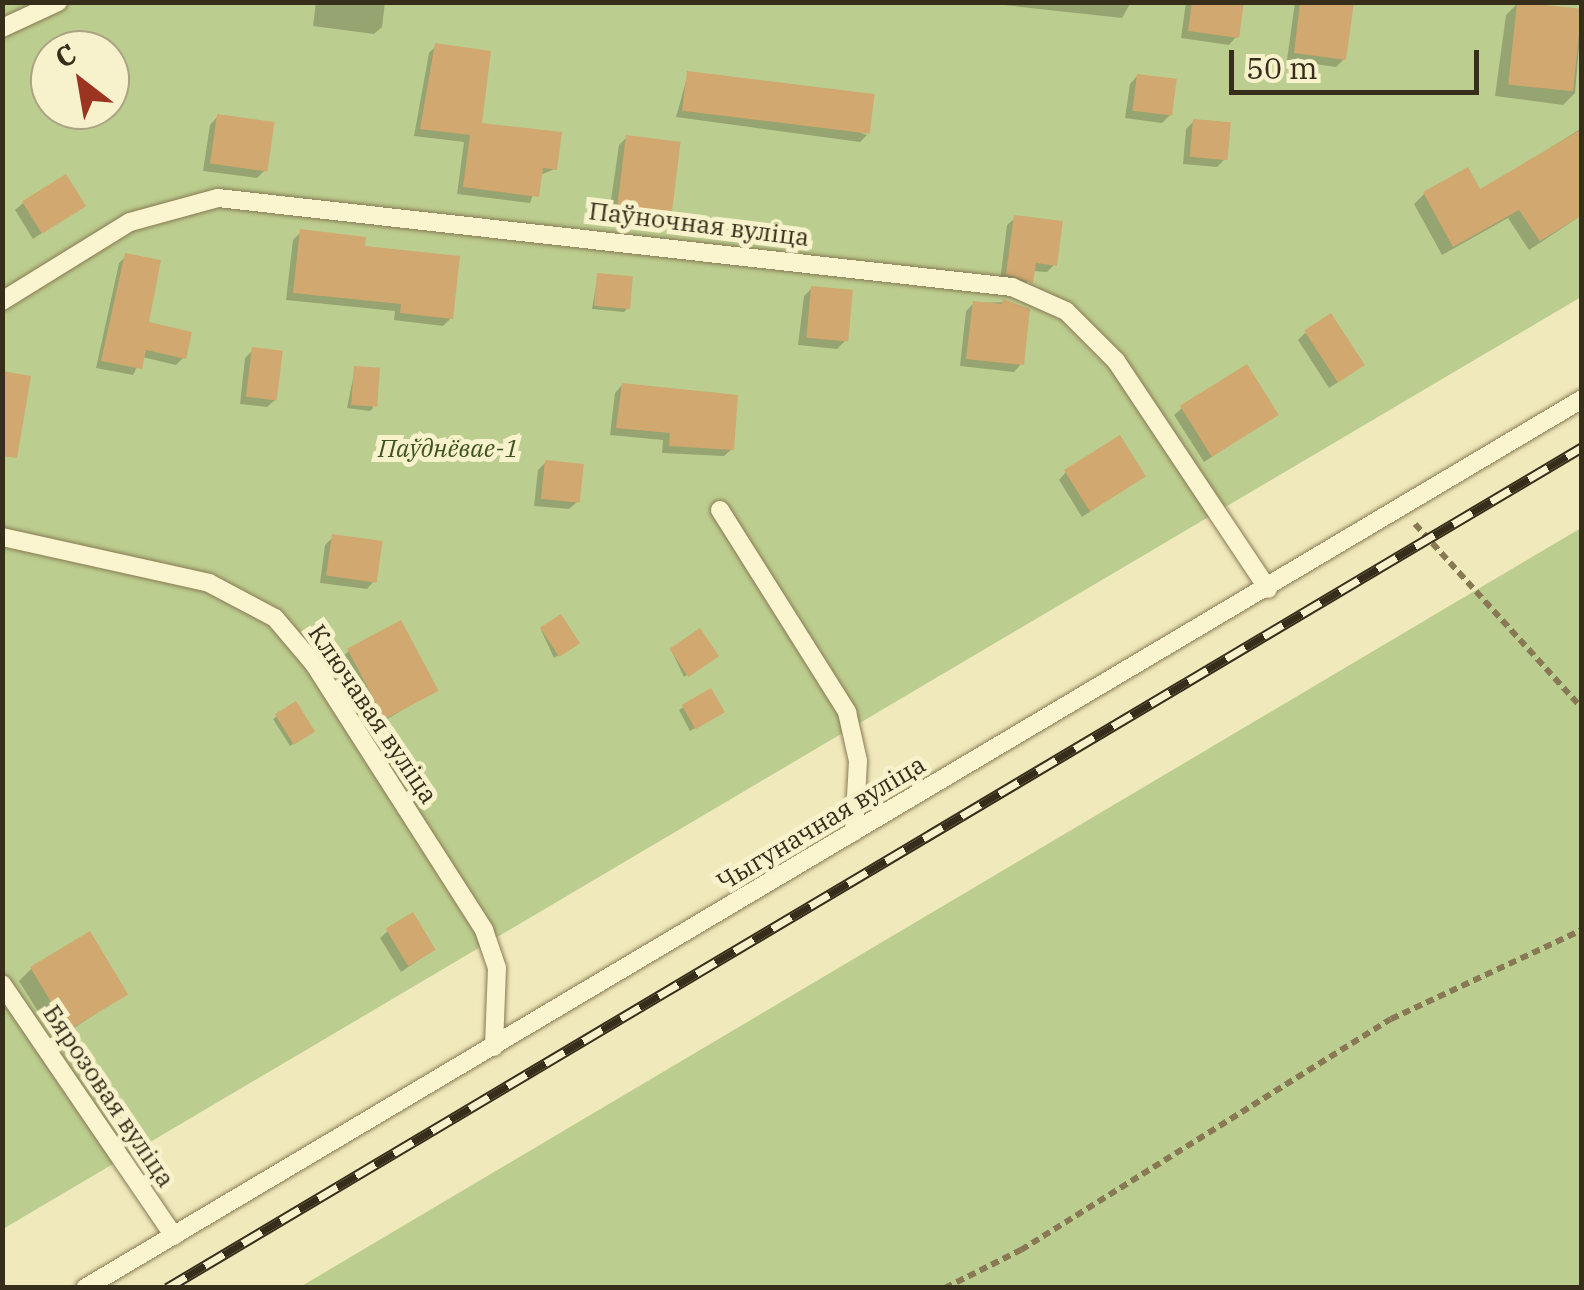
<!DOCTYPE html>
<meta charset="utf-8">
<style>
body{margin:0}
#map{position:relative;width:1584px;height:1290px;overflow:hidden;background:#f0e9bb;font-family:"IBM Plex Serif",serif}
div>[style]{position:absolute}
[style*='--x']{left:calc(var(--x)*1px);top:calc(var(--y)*1px);width:calc(var(--w)*1px);rotate:calc(var(--a)*1deg)}
.green>*{inset:0;background:#bcce8f}
.shadow>*{inset:0;background:#0003}
.building>*{inset:0;background:#d1a86f;transform-origin:0 0}
.path>*{height:6px;margin-top:-3px;transform-origin:0;background:repeating-linear-gradient(90deg,#887954 0 8px,transparent 0 13px)}
.roads{filter:drop-shadow(0 0 2px #887954) drop-shadow(0 0 2px #887954)}
.lane>*{height:18px;margin:-9px;padding:0 9px;transform-origin:9px;border-radius:9px;background:#fbf5cf}
.rail>*{height:11px;margin-top:-5.5px;transform-origin:0;background:repeating-linear-gradient(90deg,#f7f2cb 0 22px,#362d1a 0 44px);box-sizing:border-box;border-block:2px solid #362d1a}
span{translate:-50% -50%;white-space:nowrap;text-align:center;line-height:1.15;-webkit-text-stroke:10px #f7f2cb;paint-order:stroke}
.street-label{font-size:25px;color:#362d1a}
.park-label{font-size:25px;color:#3e541f;font-style:italic}
.frame{position:absolute;inset:0;border:5px solid #362d1a;pointer-events:none}
.north{position:absolute;left:30px;top:30px;width:100px;height:100px;box-sizing:border-box;background:#f7f2cb;border:2px solid #aaa384;border-radius:50%;rotate:329deg;font-size:28px;font-weight:700;line-height:40px;text-align:center;color:#362d1a}
.north::after{content:'';display:block;margin:auto;width:35px;height:45px;background:#9b3421;clip-path:polygon(50% 0,100% 100%,50% 72%,0 100%)}
.scale{position:absolute;left:1229px;top:50px;width:250px;height:45px;box-sizing:border-box;border:5px solid #362d1a;border-top:0;padding-left:12px;font-size:30px;line-height:35px;white-space:nowrap;color:#362d1a;-webkit-text-stroke:8px #f7f2cb;paint-order:stroke}
</style>
<div id="map">
<div class="green">
<div style="clip-path:polygon(evenodd,2px 3px,1581px 3px,1581px 297px,3px 1229px,2px 3px,50px 50px,110px 50px,110px 110px,50px 110px,50px 50px)"></div>
<div style="clip-path:polygon(1581px 528px,1581px 1287px,300px 1287px)"></div>
</div>
<div class="shadow">
<div style="clip-path:polygon(316px 2px,385px 2px,382px 27px,374px 34px,313px 26px)"></div>
<div style="clip-path:polygon(976px 2px,1131px 2px,1122px 18px)"></div>
<div style="clip-path:polygon(1186px 2px,1241px 2px,1236px 37px,1229px 45px,1181px 38px)"></div>
<div style="clip-path:polygon(1295px 2px,1352px 2px,1344px 59px,1336px 67px,1287px 60px)"></div>
<div style="clip-path:polygon(1518px 3px,1582px 11px,1575px 93px,1563px 105px,1495px 96px,1506px 15px)"></div>
<div style="clip-path:polygon(436px 46px,479px 125px,555px 169px,540px 175px,530px 203px,457px 194px,464px 142px,414px 136px,429px 53px)"></div>
<div style="clip-path:polygon(688px 74px,867px 135px,860px 142px,676px 117px)"></div>
<div style="clip-path:polygon(1137px 76px,1170px 115px,1162px 123px,1125px 118px,1130px 84px)"></div>
<div style="clip-path:polygon(217px 117px,265px 170px,257px 178px,203px 171px,210px 125px)"></div>
<div style="clip-path:polygon(1194px 121px,1225px 159px,1217px 167px,1183px 164px,1186px 129px)"></div>
<div style="clip-path:polygon(1582px 128px,1582px 215px,1529px 250px,1508px 218px,1442px 255px,1414px 204px,1424px 194px,1479px 192px)"></div>
<div style="clip-path:polygon(626px 138px,669px 213px,661px 221px,609px 214px,619px 145px)"></div>
<div style="clip-path:polygon(23px 203px,83px 206px,33px 239px,15px 210px)"></div>
<div style="clip-path:polygon(1015px 218px,1054px 265px,1047px 272px,1032px 271px,1023px 289px,1000px 281px,1007px 225px)"></div>
<div style="clip-path:polygon(301px 232px,363px 248px,451px 318px,443px 326px,394px 320px,395px 311px,286px 300px,293px 240px)"></div>
<div style="clip-path:polygon(126px 256px,146px 324px,183px 358px,176px 365px,142px 357px,133px 375px,96px 368px,119px 263px)"></div>
<div style="clip-path:polygon(598px 275px,627px 309px,624px 312px,592px 309px)"></div>
<div style="clip-path:polygon(812px 288px,845px 341px,837px 349px,798px 345px,804px 296px)"></div>
<div style="clip-path:polygon(1008px 302px,1021px 364px,1014px 372px,960px 366px,966px 311px,974px 303px)"></div>
<div style="clip-path:polygon(1305px 333px,1354px 372px,1329px 388px,1298px 340px)"></div>
<div style="clip-path:polygon(253px 350px,275px 400px,267px 407px,240px 404px,245px 358px)"></div>
<div style="clip-path:polygon(355px 368px,373px 408px,370px 411px,347px 408px)"></div>
<div style="clip-path:polygon(622px 385px,732px 449px,724px 456px,662px 453px,663px 440px,610px 435px,615px 393px)"></div>
<div style="clip-path:polygon(1182px 408px,1275px 415px,1204px 462px,1174px 415px)"></div>
<div style="clip-path:polygon(546px 462px,577px 502px,569px 509px,534px 506px,538px 470px)"></div>
<div style="clip-path:polygon(1066px 472px,1143px 476px,1082px 517px,1059px 480px)"></div>
<div style="clip-path:polygon(333px 537px,374px 581px,367px 589px,320px 583px,325px 545px)"></div>
<div style="clip-path:polygon(541px 630px,574px 646px,554px 658px)"></div>
<div style="clip-path:polygon(671px 650px,713px 659px,684px 677px)"></div>
<div style="clip-path:polygon(349px 651px,436px 690px,377px 725px,341px 658px)"></div>
<div style="clip-path:polygon(710px 691px,719px 714px,690px 731px,679px 710px)"></div>
<div style="clip-path:polygon(295px 704px,309px 735px,290px 746px,273px 719px)"></div>
<div style="clip-path:polygon(388px 931px,433px 950px,401px 972px,380px 938px)"></div>
<div style="clip-path:polygon(31px 969px,125px 994px,56px 1040px,19px 981px)"></div>
</div>
<div class="building">
<div style="clip-path:polygon(1192px 2px,1244px 2px,1239px 38px,1188px 31px)"></div>
<div style="clip-path:polygon(1300px 2px,1354px 2px,1346px 60px,1294px 53px)"></div>
<div style="left:1517px;top:2px;width:65px;height:83px;rotate:6deg"></div>
<div style="clip-path:polygon(435px 43px,491px 51px,482px 123px,562px 132px,557px 170px,543px 168px,539px 197px,463px 187px,470px 135px,420px 129px)"></div>
<div style="left:687px;top:71px;width:189px;height:40px;rotate:7deg"></div>
<div style="left:1137px;top:74px;width:40px;height:37px;rotate:7deg"></div>
<div style="left:217px;top:114px;width:58px;height:50px;rotate:8deg"></div>
<div style="left:1193px;top:119px;width:38px;height:38px;rotate:5deg"></div>
<div style="clip-path:polygon(1582px 129px,1582px 215px,1540px 241px,1519px 210px,1453px 247px,1423px 192px,1468px 167px,1480px 189px)"></div>
<div style="left:626px;top:135px;width:55px;height:73px;rotate:7deg"></div>
<div style="left:66px;top:174px;width:38px;height:52px;rotate:58deg"></div>
<div style="clip-path:polygon(1014px 215px,1063px 221px,1057px 266px,1036px 263px,1033px 283px,1006px 274px)"></div>
<div style="clip-path:polygon(300px 229px,366px 237px,365px 246px,460px 256px,453px 319px,400px 313px,401px 304px,293px 293px)"></div>
<div style="clip-path:polygon(125px 253px,161px 260px,149px 322px,192px 332px,186px 359px,146px 350px,142px 369px,101px 361px)"></div>
<div style="left:597px;top:273px;width:36px;height:33px;rotate:5deg"></div>
<div style="left:811px;top:286px;width:42px;height:52px;rotate:5deg"></div>
<div style="clip-path:polygon(1003px 299px,1030px 309px,1024px 365px,966px 359px,973px 301px,1002px 304px)"></div>
<div style="left:1331px;top:313px;width:62px;height:32px;rotate:57deg"></div>
<div style="left:252px;top:347px;width:31px;height:50px;rotate:7deg"></div>
<div style="left:1247px;top:364px;width:60px;height:79px;rotate:58deg"></div>
<div style="left:354px;top:366px;width:26px;height:39px;rotate:4deg"></div>
<div style="clip-path:polygon(2px 371px,31px 376px,17px 458px,2px 456px)"></div>
<div style="clip-path:polygon(622px 383px,738px 395px,734px 450px,669px 446px,670px 433px,616px 428px)"></div>
<div style="left:1120px;top:435px;width:49px;height:66px;rotate:58deg"></div>
<div style="left:545px;top:460px;width:39px;height:39px;rotate:6deg"></div>
<div style="left:332px;top:534px;width:51px;height:42px;rotate:8deg"></div>
<div style="left:561px;top:614px;width:35px;height:25px;rotate:57deg"></div>
<div style="left:401px;top:620px;width:80px;height:61px;rotate:62deg"></div>
<div style="left:700px;top:628px;width:34px;height:37px;rotate:56deg"></div>
<div style="left:711px;top:688px;width:28px;height:34px;rotate:60deg"></div>
<div style="left:296px;top:701px;width:36px;height:25px;rotate:58deg"></div>
<div style="left:413px;top:912px;width:44px;height:32px;rotate:59deg"></div>
<div style="left:90px;top:931px;width:74px;height:70px;rotate:59deg"></div>
</div>
<div class="path">
<div style="--x:1415;--y:524;--w:248;--a:47.8"></div>
<div style="--x:945;--y:1288;--w:85;--a:-26.6"></div>
<div style="--x:1021;--y:1250;--w:436;--a:-32"></div>
<div style="--x:1391;--y:1019;--w:211;--a:-25"></div>
</div>
<div class="roads">
<div class="lane">
<div style="--x:2;--y:28;--w:62;--a:-24.9"></div>
<div style="--x:2;--y:301;--w:150;--a:-31.7"></div>
<div style="--x:130;--y:222;--w:91;--a:-15.3"></div>
<div style="--x:218;--y:198;--w:799;--a:6.4"></div>
<div style="--x:1012;--y:287;--w:59;--a:24"></div>
<div style="--x:1066;--y:311;--w:71;--a:45"></div>
<div style="--x:1116;--y:361;--w:274;--a:56.3"></div>
<div style="--x:720;--y:510;--w:239;--a:57.8"></div>
<div style="--x:847;--y:712;--w:50;--a:77.3"></div>
<div style="--x:858;--y:761;--w:71;--a:93.2"></div>
<div style="--x:2;--y:537;--w:212;--a:12.5"></div>
<div style="--x:209;--y:583;--w:75;--a:27.9"></div>
<div style="--x:275;--y:618;--w:60;--a:49.7"></div>
<div style="--x:314;--y:664;--w:316;--a:57.4"></div>
<div style="--x:484;--y:930;--w:40;--a:71.1"></div>
<div style="--x:497;--y:968;--w:79;--a:92.2"></div>
<div style="--x:2;--y:984;--w:305;--a:55.7"></div>
<div style="--x:85;--y:1288;--w:1741;--a:-30.7"></div>
</div>
</div>
<div class="rail">
<div style="--x:167;--y:1288;--w:1646;--a:-30.72"></div>
</div>
<div class="street-label">
<span style="left:699px;top:224px;rotate:7deg">Паўночная вуліца</span>
<span style="left:373px;top:714px;rotate:56deg">Ключавая вуліца</span>
<span style="left:821px;top:823px;rotate:-31deg">Чыгуначная вуліца</span>
<span style="left:109px;top:1096px;rotate:56deg">Бярозовая вуліца</span>
</div>
<div class="park-label">
<span style="left:448px;top:448px">Паўднёвае-1</span>
</div>
<div class="frame"></div>
<div class="north">С</div>
<div class="scale">50 m</div>
</div>
